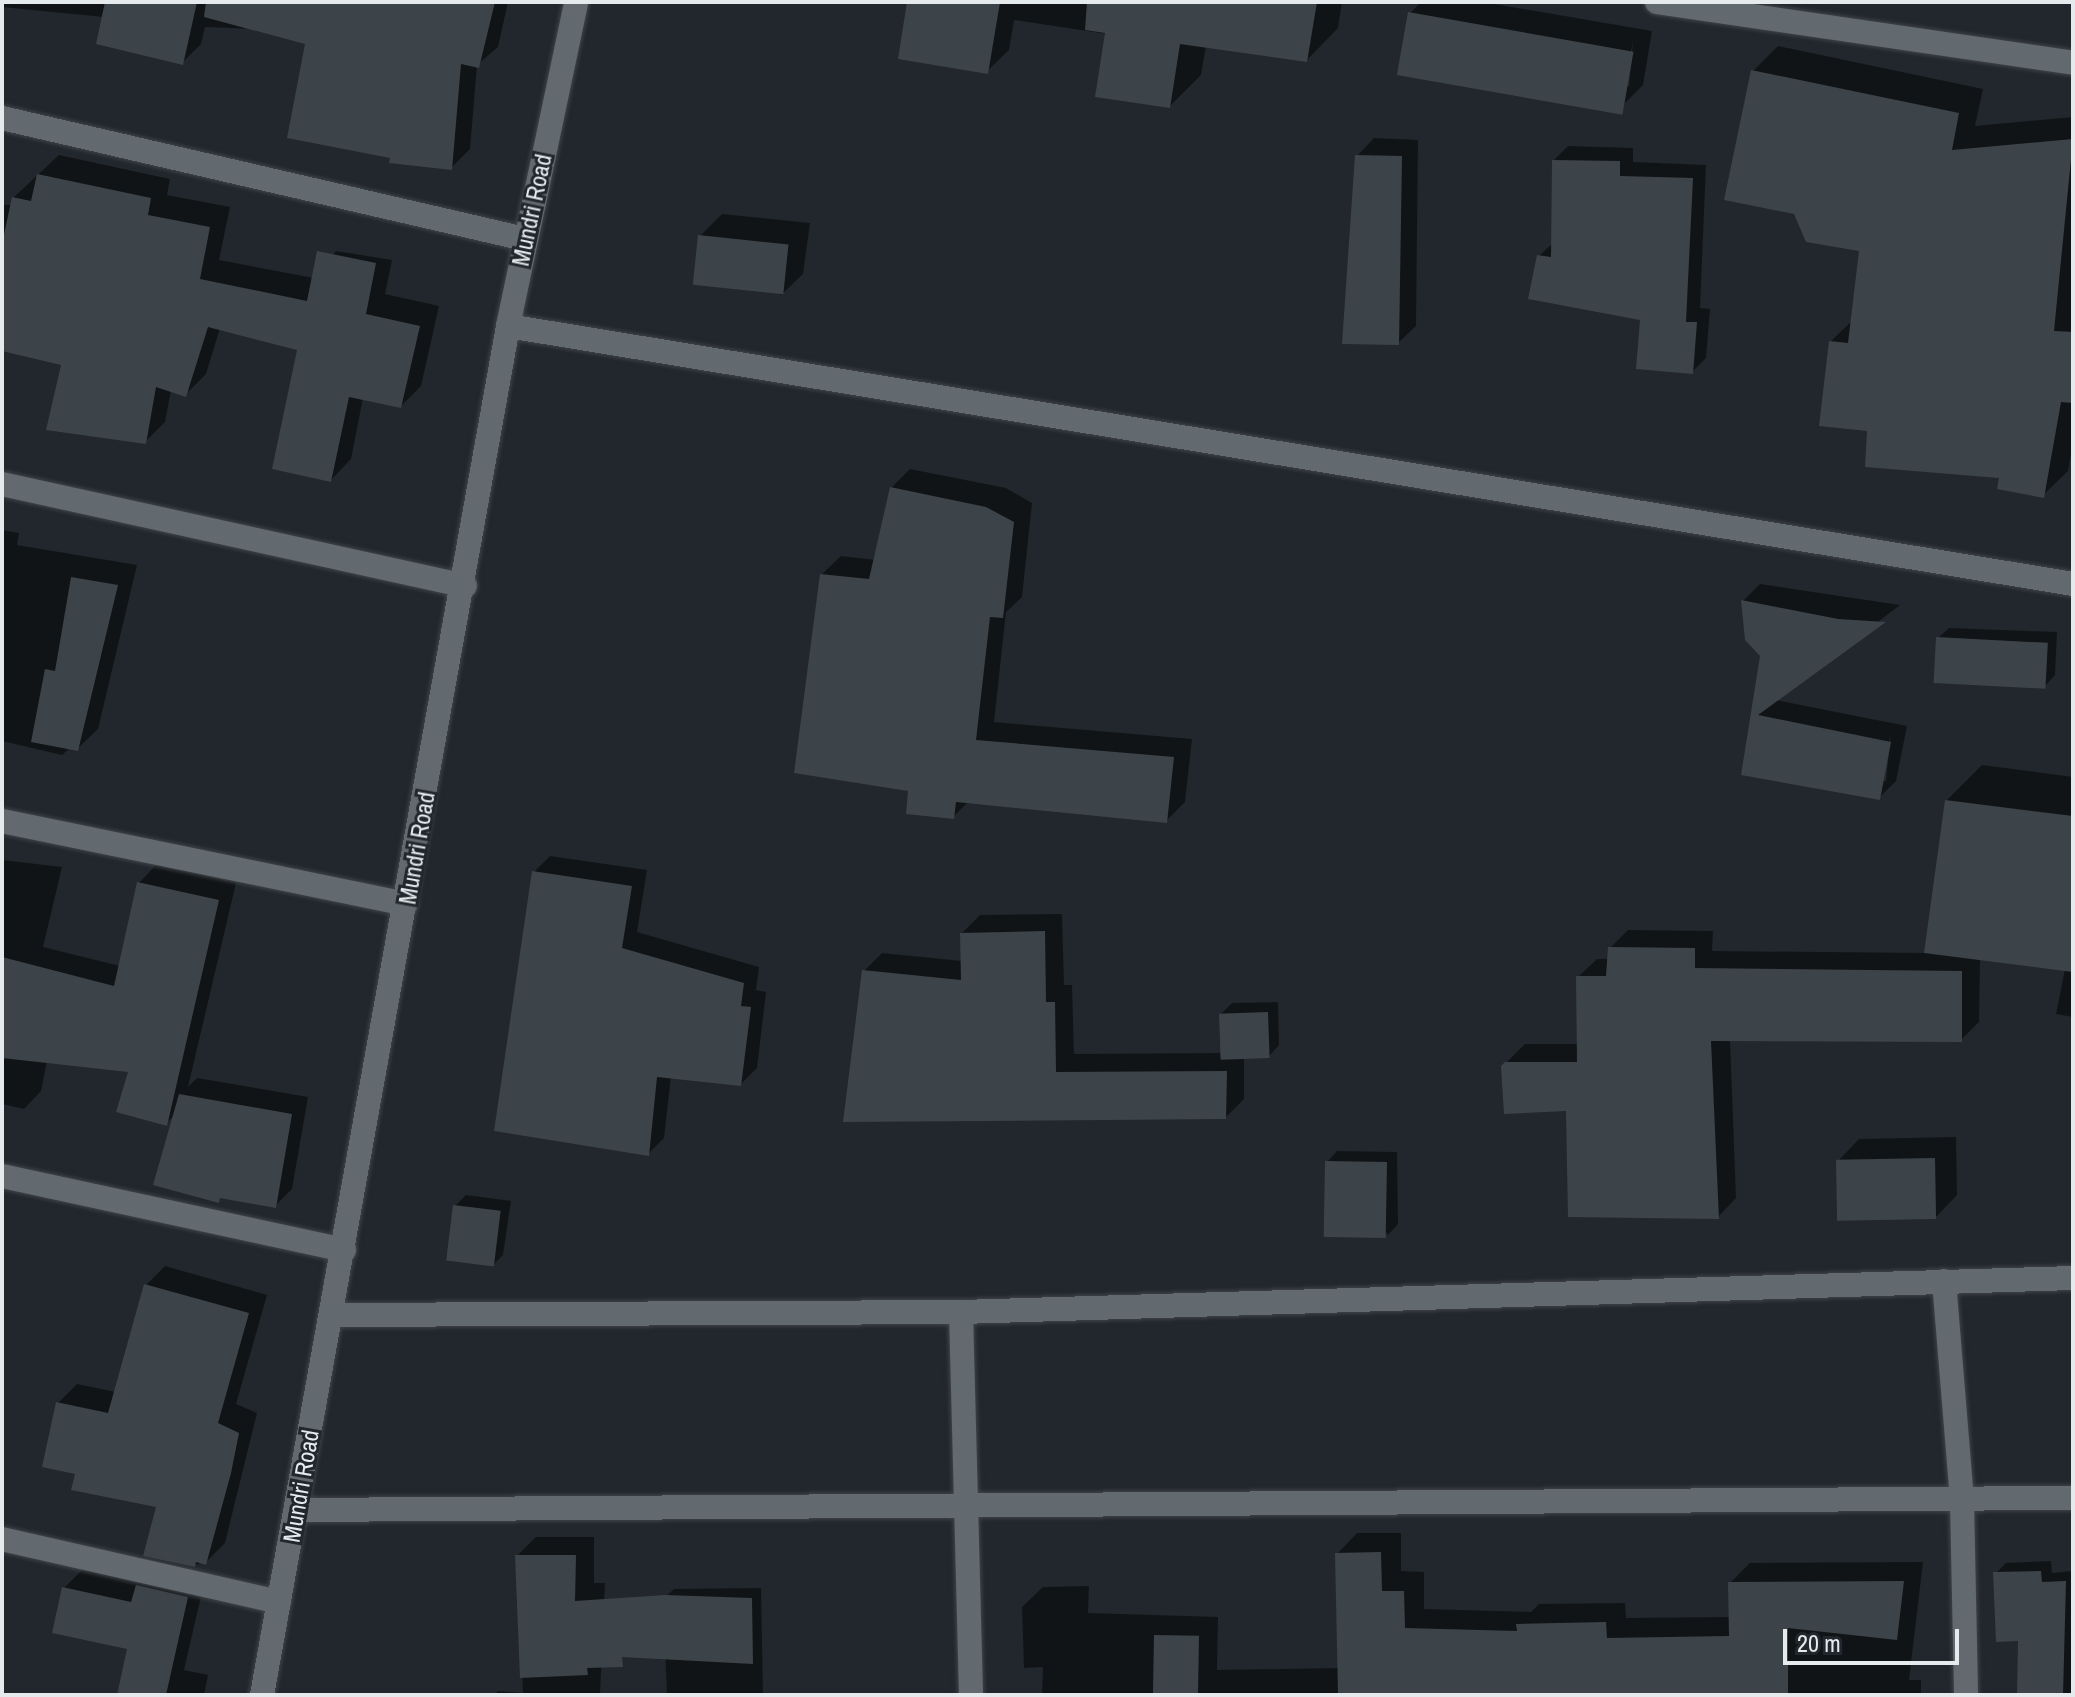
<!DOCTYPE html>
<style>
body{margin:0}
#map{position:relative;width:2075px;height:1697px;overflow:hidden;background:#21272c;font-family:"Archivo Narrow",sans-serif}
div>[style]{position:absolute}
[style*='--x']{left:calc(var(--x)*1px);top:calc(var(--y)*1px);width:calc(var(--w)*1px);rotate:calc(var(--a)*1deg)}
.shadow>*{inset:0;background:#0007}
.building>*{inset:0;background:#3d4449;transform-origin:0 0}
.roads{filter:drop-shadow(0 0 2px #3f4448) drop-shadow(0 0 2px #3f4448)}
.minor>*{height:24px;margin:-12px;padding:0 12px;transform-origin:12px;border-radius:12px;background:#626a6f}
span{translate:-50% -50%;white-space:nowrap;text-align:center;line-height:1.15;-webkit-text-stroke:6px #21272c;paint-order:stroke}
.street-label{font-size:24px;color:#e5eaed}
.frame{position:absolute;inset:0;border:4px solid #e5eaed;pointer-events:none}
.scale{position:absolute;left:1783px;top:1629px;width:176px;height:36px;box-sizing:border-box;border:4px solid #e5eaed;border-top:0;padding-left:10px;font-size:24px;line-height:28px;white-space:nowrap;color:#e5eaed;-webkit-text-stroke:6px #21272c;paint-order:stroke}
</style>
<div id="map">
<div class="shadow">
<div style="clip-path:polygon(2px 2px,334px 2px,255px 29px,205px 27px,201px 44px,183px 62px,104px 17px,2px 7px)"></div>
<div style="clip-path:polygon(405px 2px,508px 2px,498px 47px,477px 65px,470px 149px,451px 168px)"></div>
<div style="clip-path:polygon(909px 2px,1342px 2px,1338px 28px,1307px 60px,1206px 46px,1201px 75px,1170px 106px,1107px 34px,1014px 20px,1009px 50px,987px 71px)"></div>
<div style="clip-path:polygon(evenodd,1421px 2px,1483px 2px,1652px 31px,1643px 85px,1623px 105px,1410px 13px,1421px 2px,1633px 40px,1629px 86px,1625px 86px,1633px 40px)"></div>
<div style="clip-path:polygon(1778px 46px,1983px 89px,1975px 126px,2073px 117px,2073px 443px,2068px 471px,2043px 495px,1869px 429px,1831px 341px,1853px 320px,1861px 250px,1753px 71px)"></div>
<div style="clip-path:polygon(1374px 138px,1418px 140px,1416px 326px,1398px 343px,1357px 156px)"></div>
<div style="clip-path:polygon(1568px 146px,1633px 148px,1633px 162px,1706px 165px,1700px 308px,1710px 309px,1706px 358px,1692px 372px,1642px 319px,1539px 256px,1553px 243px,1554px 160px)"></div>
<div style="clip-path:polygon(59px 155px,170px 179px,167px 195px,230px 207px,219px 260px,314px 278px,336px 251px,392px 260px,385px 294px,439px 306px,421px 386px,401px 406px,363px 398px,351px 459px,331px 480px,299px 348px,220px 328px,206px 374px,186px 394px,171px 390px,165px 422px,145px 442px,48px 429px,64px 363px,2px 349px,2px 205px,12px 205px,13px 198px)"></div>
<div style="clip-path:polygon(722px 214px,810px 223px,803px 274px,781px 295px,700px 236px)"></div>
<div style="clip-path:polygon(910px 469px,1006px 488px,1032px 503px,1022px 597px,1006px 612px,994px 722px,1192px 739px,1185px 802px,1166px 821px,968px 802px,953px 817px,910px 790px,822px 574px,841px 556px,876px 560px,891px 488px)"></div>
<div style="clip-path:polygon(2px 530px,19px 533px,17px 545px,137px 565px,98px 729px,77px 749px,70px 748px,62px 755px,2px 741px)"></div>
<div style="clip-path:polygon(evenodd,1760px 584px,1900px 605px,1776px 700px,1907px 726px,1896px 781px,1880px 797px,1743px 773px,1762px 656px,1743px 601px,1760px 584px,1891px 732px,1886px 781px,1882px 781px,1891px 732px)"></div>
<div style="clip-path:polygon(1949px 628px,2057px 632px,2055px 675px,2045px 686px,1938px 638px)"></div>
<div style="clip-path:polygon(1982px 765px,2073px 777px,2073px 1017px,2056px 1014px,2065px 969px,1980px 958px,1979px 1022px,1961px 1040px,1730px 1039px,1736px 1198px,1718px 1217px,1507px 1062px,1525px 1044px,1579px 1044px,1578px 977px,1597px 959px,1609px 959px,1610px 948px,1628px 930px,1713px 931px,1712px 951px,1926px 953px,1947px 800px)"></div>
<div style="clip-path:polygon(550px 856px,647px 870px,637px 932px,759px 967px,756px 990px,766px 992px,757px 1068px,741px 1084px,671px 1076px,664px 1138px,648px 1154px,534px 872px)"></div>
<div style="clip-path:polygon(2px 860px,62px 867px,43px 947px,120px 966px,139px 883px,156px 865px,236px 883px,188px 1087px,197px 1078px,308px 1097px,292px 1189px,275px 1206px,222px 1196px,218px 1201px,175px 1115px,166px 1123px,130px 1071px,47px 1061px,41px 1091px,24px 1109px,2px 1104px)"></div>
<div style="clip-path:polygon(1062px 914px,1064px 985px,1072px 985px,1074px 1054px,1221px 1053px,1221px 1014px,1232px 1003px,1278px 1002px,1279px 1045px,1269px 1056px,1244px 1056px,1244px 1099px,1226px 1117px,845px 1120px,864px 971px,882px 953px,962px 961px,962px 933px,980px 915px)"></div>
<div style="clip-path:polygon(1956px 1137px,1957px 1195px,1936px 1217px,1838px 1161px,1859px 1139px)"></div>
<div style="clip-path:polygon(1337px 1151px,1397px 1152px,1398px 1224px,1388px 1235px,1327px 1162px)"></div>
<div style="clip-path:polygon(466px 1195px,511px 1201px,503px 1255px,493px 1265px,455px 1206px)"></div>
<div style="clip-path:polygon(165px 1266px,267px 1295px,236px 1404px,257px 1413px,225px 1543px,206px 1562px,194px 1565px,158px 1506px,77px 1473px,58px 1403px,77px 1384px,116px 1392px,146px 1285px)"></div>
<div style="clip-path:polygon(1357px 1533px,1401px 1533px,1401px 1571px,1424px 1572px,1424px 1609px,1531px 1612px,1539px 1604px,1625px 1603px,1626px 1618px,1730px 1617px,1730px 1583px,1750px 1563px,1923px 1562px,1909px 1680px,1921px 1680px,1921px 1695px,1042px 1695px,1043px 1667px,1024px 1668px,1022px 1607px,1043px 1587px,1089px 1586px,1088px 1613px,1218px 1617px,1217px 1670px,1339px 1668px,1337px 1554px)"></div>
<div style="clip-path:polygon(536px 1537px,594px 1537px,594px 1583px,605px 1583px,600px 1695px,494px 1695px,498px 1691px,523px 1693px,517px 1556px)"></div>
<div style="clip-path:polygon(2051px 1561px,2052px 1573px,2073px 1571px,2073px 1695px,2019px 1695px,2021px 1639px,1996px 1573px,2006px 1563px)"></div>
<div style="clip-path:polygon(82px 1570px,205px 1579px,184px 1670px,208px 1675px,204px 1695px,119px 1695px,129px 1648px,64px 1588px)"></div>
<div style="clip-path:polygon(761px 1588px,763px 1695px,667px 1695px,663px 1599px,674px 1589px)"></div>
</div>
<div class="building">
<div style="clip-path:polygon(105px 2px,197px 2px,183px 65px,96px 44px)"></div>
<div style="clip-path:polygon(206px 2px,495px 2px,479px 68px,461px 64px,452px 170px,389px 163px,390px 158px,287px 138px,305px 44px,204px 17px)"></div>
<div style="clip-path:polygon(907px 2px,1000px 2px,988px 74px,898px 59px)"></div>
<div style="clip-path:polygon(1087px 2px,1317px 2px,1307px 62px,1180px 44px,1170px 108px,1095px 97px,1105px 33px,1085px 30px)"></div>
<div style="left:1408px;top:12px;width:229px;height:64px;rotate:10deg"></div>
<div style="clip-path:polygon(1751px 70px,1959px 113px,1952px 150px,2073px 139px,2054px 331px,2073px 332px,2073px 403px,2061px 402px,2044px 498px,1997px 489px,1999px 478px,1865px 467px,1867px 431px,1819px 426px,1829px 341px,1848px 343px,1859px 251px,1806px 242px,1794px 214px,1724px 200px)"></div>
<div style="clip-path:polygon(1355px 155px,1402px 156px,1399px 345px,1342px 344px)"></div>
<div style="clip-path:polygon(1552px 160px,1620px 161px,1620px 176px,1693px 178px,1686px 322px,1697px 322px,1693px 374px,1636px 369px,1640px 320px,1528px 299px,1537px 255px,1551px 257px)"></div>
<div style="clip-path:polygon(37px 174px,151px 198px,148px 215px,210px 227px,200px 279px,307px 301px,317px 251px,376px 263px,366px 314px,420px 326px,401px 408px,349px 397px,331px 482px,272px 469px,297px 350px,208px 327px,186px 397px,156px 387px,146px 444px,46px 430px,61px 365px,2px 351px,2px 244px,12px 197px,31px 201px)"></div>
<div style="left:698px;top:235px;width:91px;height:50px;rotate:6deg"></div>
<div style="clip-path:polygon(890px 487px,986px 507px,1014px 522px,1003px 618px,990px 617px,976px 740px,1174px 757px,1167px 823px,956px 802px,954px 819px,906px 814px,908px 791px,794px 773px,820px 574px,869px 579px)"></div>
<div style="clip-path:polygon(71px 577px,118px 585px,78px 751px,31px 742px,45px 669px,55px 671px)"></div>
<div style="clip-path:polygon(1741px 600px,1838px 619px,1886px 622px,1758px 715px,1891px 742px,1880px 800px,1741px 775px,1760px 656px,1745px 640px)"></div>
<div style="left:1936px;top:637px;width:112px;height:46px;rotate:3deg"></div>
<div style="clip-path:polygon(1945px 800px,2073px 816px,2073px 972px,1924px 953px)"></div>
<div style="clip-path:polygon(532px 871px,632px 886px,622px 948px,744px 983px,741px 1006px,751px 1007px,741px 1086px,657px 1077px,649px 1156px,494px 1131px)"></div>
<div style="clip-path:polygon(137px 882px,219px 900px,167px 1126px,116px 1112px,128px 1072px,2px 1058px,2px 957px,114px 986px)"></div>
<div style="clip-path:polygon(1045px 931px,1046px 1002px,1055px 1002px,1056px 1072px,1227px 1071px,1226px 1119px,843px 1122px,862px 970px,961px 980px,960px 933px)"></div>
<div style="clip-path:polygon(1608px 947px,1695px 948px,1695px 968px,1962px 971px,1962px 1042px,1711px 1041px,1719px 1219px,1568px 1217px,1566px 1111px,1504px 1114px,1501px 1066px,1505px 1062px,1577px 1062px,1576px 976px,1606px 976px)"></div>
<div style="left:1268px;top:1012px;width:46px;height:49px;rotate:88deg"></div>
<div style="clip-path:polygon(179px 1094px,292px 1114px,276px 1208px,220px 1198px,219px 1203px,153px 1185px)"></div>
<div style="left:1935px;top:1158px;width:61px;height:99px;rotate:89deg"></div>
<div style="left:1325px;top:1161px;width:62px;height:76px;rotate:1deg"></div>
<div style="left:453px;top:1205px;width:48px;height:56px;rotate:7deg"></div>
<div style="clip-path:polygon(144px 1284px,249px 1313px,218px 1423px,239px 1433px,231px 1473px,206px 1565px,196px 1562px,195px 1567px,143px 1556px,156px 1507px,71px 1490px,75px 1474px,42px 1467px,56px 1402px,108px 1413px)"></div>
<div style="clip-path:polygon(1381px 1552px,1382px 1591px,1404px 1591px,1405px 1628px,1517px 1631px,1516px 1624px,1606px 1622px,1607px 1638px,1729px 1636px,1728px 1582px,1904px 1581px,1897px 1640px,1788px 1628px,1788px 1695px,1338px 1695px,1335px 1553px)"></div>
<div style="clip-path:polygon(515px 1555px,576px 1555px,575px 1601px,665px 1595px,752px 1598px,753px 1664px,622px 1657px,623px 1667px,587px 1668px,588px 1675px,520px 1678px)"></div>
<div style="clip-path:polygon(2041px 1571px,2042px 1582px,2066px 1581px,2063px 1695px,2017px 1695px,2018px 1641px,1996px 1642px,1993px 1572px)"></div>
<div style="clip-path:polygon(136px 1585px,188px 1597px,166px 1695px,117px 1695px,127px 1649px,52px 1633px,62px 1587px,131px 1602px)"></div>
<div style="left:1154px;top:1635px;width:45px;height:60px;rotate:1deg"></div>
</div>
<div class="roads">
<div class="minor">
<div style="--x:1657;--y:2;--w:420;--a:8.3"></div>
<div style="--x:2;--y:118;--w:537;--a:13.03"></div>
<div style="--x:508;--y:326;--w:1586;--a:9.36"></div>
<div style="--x:2;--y:484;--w:474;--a:12.4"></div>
<div style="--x:2;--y:821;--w:412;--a:11.6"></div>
<div style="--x:2;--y:1176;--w:350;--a:12.2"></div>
<div style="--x:1944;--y:1281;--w:221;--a:85.3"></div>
<div style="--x:1962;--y:1501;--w:194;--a:88.8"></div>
<div style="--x:961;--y:1312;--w:383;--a:88.5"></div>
<div style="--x:332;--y:1315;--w:629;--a:-0.27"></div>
<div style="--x:961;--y:1312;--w:1113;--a:-1.75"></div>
<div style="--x:296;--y:1510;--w:1777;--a:-0.39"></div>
<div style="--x:2;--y:1539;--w:284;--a:12.8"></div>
<div style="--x:262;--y:1695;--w:1391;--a:-79.81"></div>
<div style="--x:508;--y:326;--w:331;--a:-78.1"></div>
</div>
</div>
<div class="street-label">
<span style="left:532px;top:210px;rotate:-78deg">Mundri Road</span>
<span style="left:417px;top:848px;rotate:-80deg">Mundri Road</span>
<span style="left:301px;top:1486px;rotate:-80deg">Mundri Road</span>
</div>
<div class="frame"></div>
<div class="scale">20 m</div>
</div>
